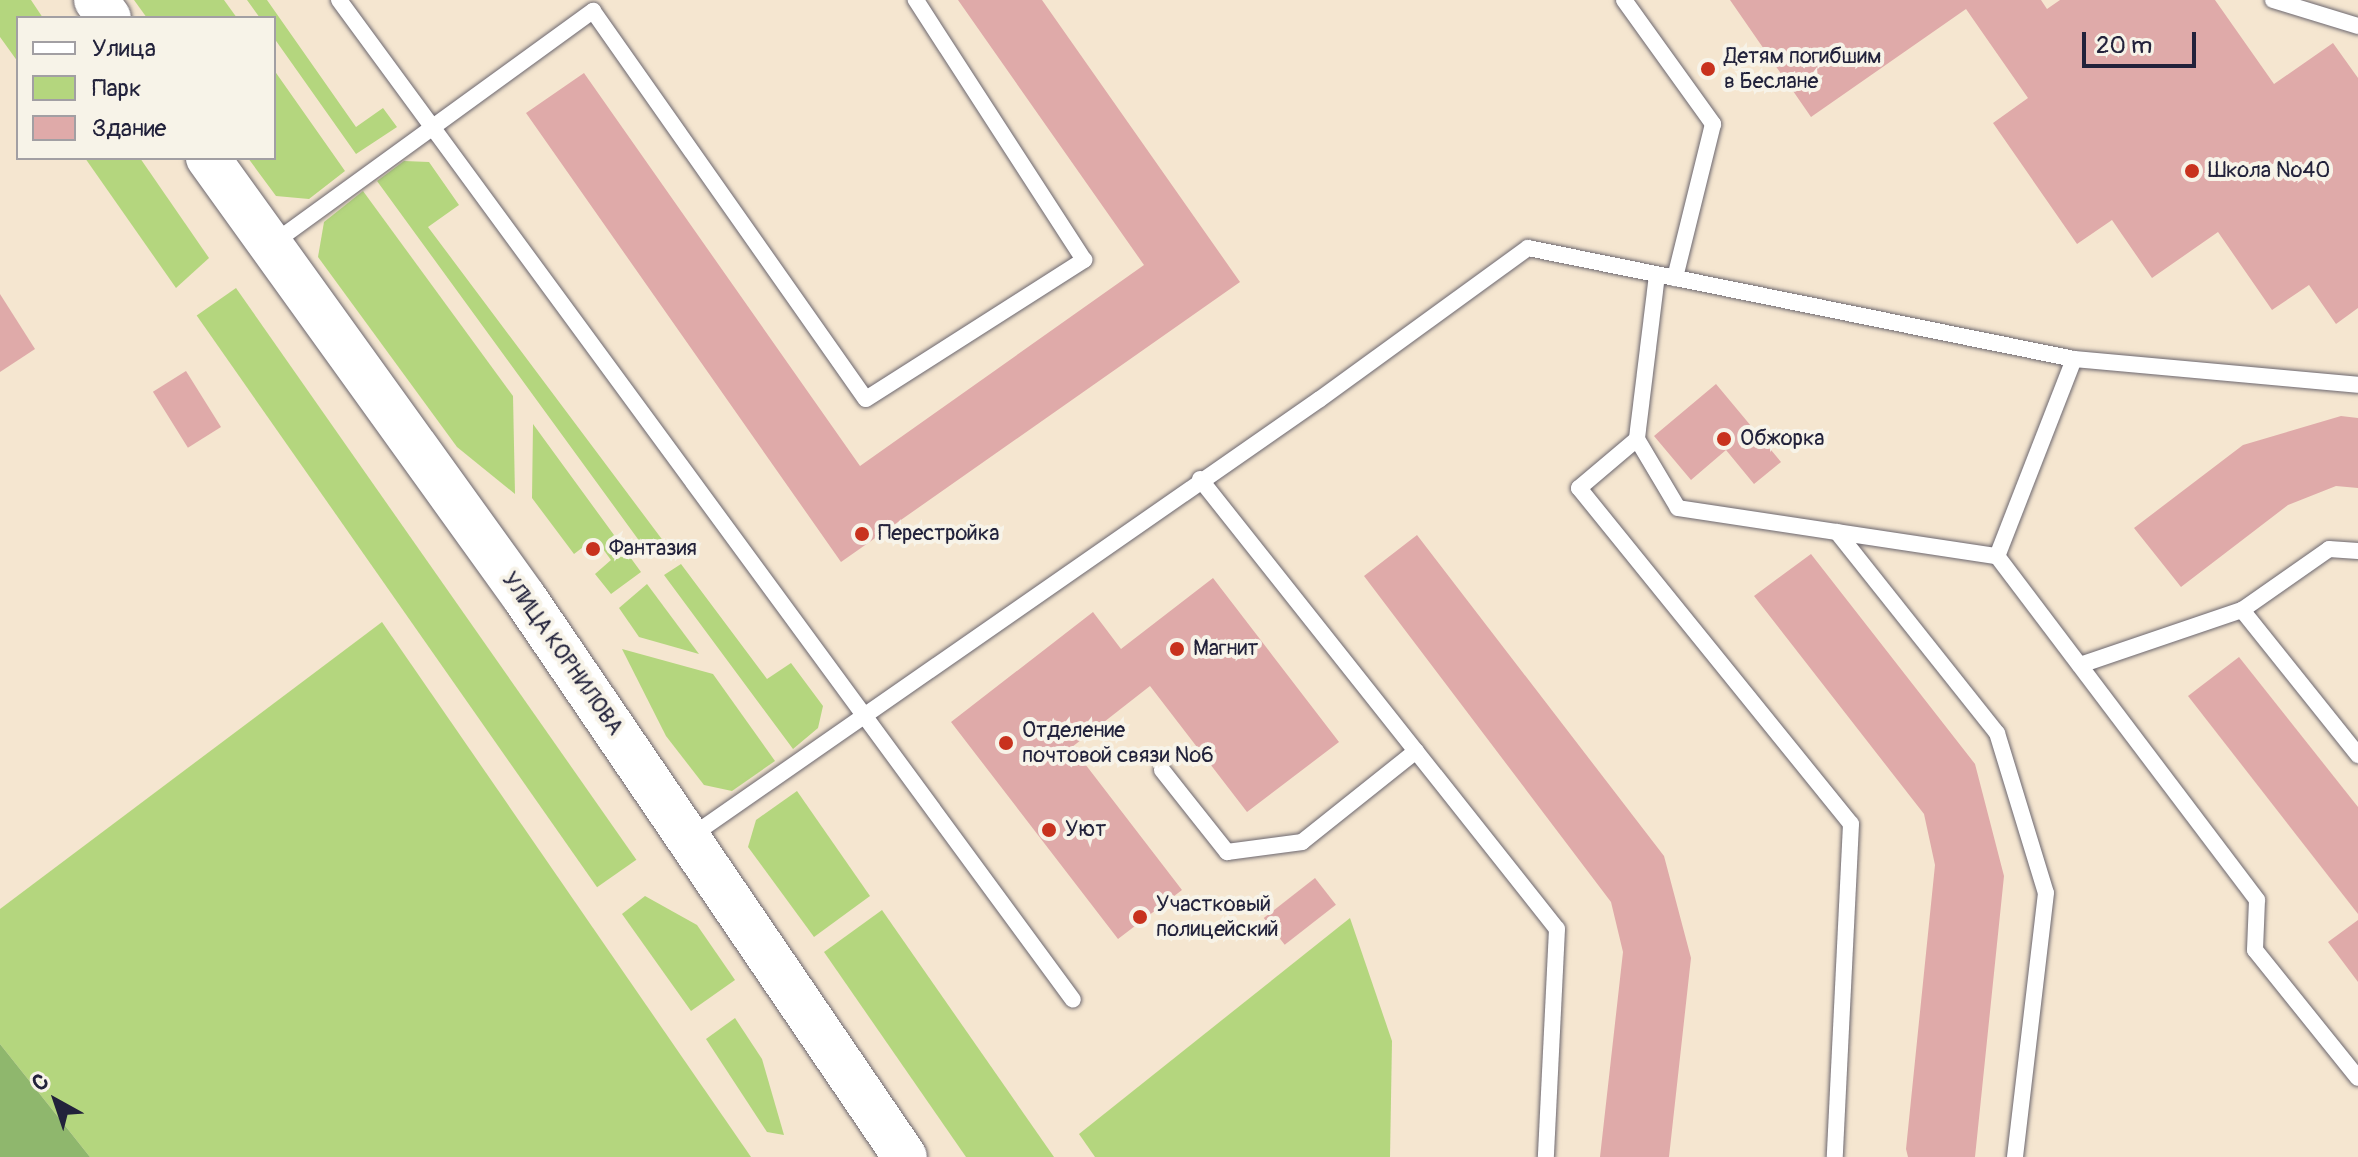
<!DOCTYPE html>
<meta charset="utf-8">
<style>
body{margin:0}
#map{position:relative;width:2358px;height:1157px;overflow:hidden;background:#f5e6d0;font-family:Pangolin,sans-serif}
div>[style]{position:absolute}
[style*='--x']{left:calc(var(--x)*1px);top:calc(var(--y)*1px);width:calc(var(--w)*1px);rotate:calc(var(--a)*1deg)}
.green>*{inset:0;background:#b4d67e;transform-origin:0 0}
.forest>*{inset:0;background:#8fb76d}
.building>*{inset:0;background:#dfaaa9;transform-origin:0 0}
.roads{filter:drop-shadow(0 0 2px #6c676f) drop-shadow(0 0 2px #6c676f)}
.service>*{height:16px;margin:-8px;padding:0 8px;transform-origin:8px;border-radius:8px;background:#fff}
.secondary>*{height:44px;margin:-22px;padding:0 22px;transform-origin:22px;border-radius:22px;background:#fff}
.dots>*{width:22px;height:22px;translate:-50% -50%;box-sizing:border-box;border:4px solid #f7f3e8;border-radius:50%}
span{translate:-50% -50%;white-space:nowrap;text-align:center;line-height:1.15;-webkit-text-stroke:8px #f7f3e8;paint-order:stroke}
.poi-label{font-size:22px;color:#22223b}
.left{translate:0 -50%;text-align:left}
.street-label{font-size:22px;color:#22223b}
.legend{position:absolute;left:16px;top:16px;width:260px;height:144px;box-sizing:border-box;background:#f7f3e8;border:2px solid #a29fa3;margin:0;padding:10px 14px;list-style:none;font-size:24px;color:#22223b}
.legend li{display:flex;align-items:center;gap:16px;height:40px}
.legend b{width:40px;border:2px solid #a29fa3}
.north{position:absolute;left:16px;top:1061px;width:80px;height:80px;-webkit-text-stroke:6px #f7f3e8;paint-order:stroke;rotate:320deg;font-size:22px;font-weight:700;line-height:32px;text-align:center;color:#22223b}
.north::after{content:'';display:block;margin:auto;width:28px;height:36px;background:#22223b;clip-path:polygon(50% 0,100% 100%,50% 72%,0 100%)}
.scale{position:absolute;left:2082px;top:32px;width:114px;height:36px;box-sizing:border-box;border:4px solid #22223b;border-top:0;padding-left:10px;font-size:24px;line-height:28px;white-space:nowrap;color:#22223b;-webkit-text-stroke:6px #f7f3e8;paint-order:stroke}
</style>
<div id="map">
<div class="green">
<div style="clip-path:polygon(0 0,31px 0,43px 18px,18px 18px,18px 62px,0 37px)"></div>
<div style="clip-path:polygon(134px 0,224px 0,237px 18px,147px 18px)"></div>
<div style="clip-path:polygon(247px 0,267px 0,356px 127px,383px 108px,397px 127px,356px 154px,274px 38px,274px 18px,260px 18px)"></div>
<div style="clip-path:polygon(274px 70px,345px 171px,309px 199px,276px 196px,248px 158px,274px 158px)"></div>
<div style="clip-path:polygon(85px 158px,140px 158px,209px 258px,176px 288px)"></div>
<div style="clip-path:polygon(404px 161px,429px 162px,459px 205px,428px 227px,667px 546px,651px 557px,377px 181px)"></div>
<div style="clip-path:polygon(363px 191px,513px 396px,515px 494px,457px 447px,318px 257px,324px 222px)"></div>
<div style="left:236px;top:288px;width:698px;height:48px;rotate:55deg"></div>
<div style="clip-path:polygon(533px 424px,641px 572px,611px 594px,595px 574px,611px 560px,595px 538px,574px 554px,532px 498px)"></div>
<div style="clip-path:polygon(681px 564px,767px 679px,791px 663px,823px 706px,818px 728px,793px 749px,664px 575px)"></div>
<div style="clip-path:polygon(647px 584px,699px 654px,639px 637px,619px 608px)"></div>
<div style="clip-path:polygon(382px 622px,751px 1157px,90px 1157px,0 1044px,0 909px)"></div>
<div style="clip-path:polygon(622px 649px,713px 674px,775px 761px,732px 791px,704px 785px,666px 736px)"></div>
<div style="clip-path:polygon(797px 791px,870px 896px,814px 937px,748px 847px,756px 820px)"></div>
<div style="clip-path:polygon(645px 896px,697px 925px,735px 980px,691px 1011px,622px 914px)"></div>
<div style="clip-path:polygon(882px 910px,1054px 1157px,966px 1157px,824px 952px)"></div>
<div style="clip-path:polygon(1350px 918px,1392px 1041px,1390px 1157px,1095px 1157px,1079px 1134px)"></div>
<div style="clip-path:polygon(735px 1018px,762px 1059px,784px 1135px,767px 1132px,706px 1039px)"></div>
</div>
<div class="forest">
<div style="clip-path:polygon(0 1044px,90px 1157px,0 1157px)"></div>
</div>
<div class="building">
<div style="clip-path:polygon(958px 0,1042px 0,1240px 282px,841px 562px,526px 113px,584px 73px,860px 466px,1144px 265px)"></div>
<div style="clip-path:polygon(1730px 0,2041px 0,2047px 9px,2060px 0,2215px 0,2274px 84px,2333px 43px,2358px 78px,2358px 308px,2336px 324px,2309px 285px,2272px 310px,2218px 232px,2152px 278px,2112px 220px,2077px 244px,1993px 123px,2028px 98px,1966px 9px,1811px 117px)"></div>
<div style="clip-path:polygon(0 294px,35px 349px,0 372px)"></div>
<div style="left:186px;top:371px;width:66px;height:39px;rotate:58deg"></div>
<div style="clip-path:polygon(1716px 384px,1781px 462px,1754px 484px,1726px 450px,1691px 480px,1654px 436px)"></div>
<div style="clip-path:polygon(2341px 416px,2358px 418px,2358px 488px,2336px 486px,2288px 505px,2181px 587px,2134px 528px,2243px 445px)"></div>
<div style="clip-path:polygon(1417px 535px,1664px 856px,1691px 958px,1669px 1157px,1600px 1157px,1623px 952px,1611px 902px,1364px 576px)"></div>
<div style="clip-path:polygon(1811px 554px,1975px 764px,2004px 876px,1975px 1157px,1908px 1157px,1906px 1149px,1935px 865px,1924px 814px,1754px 596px)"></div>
<div style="clip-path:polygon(1213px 578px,1339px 742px,1247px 812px,1150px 686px,1072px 747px,1182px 890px,1118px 939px,951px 722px,1093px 612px,1121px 649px)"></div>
<div style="clip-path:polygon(2239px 657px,2358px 807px,2358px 914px,2188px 696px)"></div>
<div style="left:1315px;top:878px;width:34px;height:65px;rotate:52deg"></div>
<div style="clip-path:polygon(2358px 920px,2358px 982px,2328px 942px)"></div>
</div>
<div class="roads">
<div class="service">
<div style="--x:339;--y:0;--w:1240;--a:53.72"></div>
<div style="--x:1624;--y:0;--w:153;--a:54.3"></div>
<div style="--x:1713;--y:124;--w:159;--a:103.9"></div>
<div style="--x:2273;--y:0;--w:89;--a:17"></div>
<div style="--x:272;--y:244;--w:397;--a:-36"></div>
<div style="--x:593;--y:11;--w:474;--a:54.9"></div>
<div style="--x:866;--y:399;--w:259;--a:-32.5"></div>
<div style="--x:1084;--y:260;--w:310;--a:-122.9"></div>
<div style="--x:1657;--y:275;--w:165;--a:97"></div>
<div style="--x:1637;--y:439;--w:76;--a:139.8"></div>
<div style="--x:1579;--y:488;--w:432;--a:51"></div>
<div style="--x:1851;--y:824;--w:333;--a:92.8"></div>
<div style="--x:2074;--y:359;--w:212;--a:111.3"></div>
<div style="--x:1997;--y:556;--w:431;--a:52.9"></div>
<div style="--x:2257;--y:900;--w:50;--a:92.3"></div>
<div style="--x:2255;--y:950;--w:164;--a:51.2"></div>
<div style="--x:1637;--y:439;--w:80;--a:59.3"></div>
<div style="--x:1678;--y:508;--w:323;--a:8.6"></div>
<div style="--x:1200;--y:479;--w:574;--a:51.57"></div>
<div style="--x:1557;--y:929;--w:228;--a:92.8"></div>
<div style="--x:1837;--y:532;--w:257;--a:51.5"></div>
<div style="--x:1997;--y:733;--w:167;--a:73"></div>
<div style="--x:2046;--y:893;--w:266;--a:96.7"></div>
<div style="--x:2242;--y:610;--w:186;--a:51.3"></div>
<div style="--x:2080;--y:665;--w:171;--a:-18.8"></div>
<div style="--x:2242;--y:610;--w:106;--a:-35"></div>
<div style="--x:2329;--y:549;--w:29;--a:4"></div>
<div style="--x:1162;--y:770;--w:105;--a:51.6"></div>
<div style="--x:1227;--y:852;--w:76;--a:-7.6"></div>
<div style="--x:1302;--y:842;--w:146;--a:-38.6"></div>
<div style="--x:690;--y:837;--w:767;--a:-34.81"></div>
<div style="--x:1320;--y:399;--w:257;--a:-36"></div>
<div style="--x:1528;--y:248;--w:557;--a:11.49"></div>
<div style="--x:2074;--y:359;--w:285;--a:5.2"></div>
</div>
<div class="secondary">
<div style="--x:96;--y:0;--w:22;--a:54"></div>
<div style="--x:208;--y:158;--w:541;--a:54.25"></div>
<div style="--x:524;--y:597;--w:677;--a:55.77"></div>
</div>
</div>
<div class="dots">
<div style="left:1708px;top:69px;background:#c8321e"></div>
<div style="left:2192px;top:171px;background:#c8321e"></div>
<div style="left:1724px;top:439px;background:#c8321e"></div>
<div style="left:862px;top:534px;background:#c8321e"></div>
<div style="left:593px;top:549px;background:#c8321e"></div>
<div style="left:1177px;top:649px;background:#c8321e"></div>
<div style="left:1006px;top:743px;background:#c8321e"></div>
<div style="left:1049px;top:830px;background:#c8321e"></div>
<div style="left:1140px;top:917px;background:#c8321e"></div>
</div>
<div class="poi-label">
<span class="left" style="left:1724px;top:69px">Детям погибшим<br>в Беслане</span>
<span class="left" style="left:2208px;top:171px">Школа №40</span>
<span class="left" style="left:1740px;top:439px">Обжорка</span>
<span class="left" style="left:878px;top:534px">Перестройка</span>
<span class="left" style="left:609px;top:549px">Фантазия</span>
<span class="left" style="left:1193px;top:649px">Магнит</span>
<span class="left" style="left:1022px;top:743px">Отделение<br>почтовой связи №6</span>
<span class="left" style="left:1065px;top:830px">Уют</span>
<span class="left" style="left:1156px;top:917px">Участковый<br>полицейский</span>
</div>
<div class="street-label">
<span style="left:562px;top:654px;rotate:55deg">УЛИЦА КОРНИЛОВА</span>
</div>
<ul class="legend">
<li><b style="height:10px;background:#fff"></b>Улица</li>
<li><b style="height:22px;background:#b4d67e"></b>Парк</li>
<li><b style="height:22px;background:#dfaaa9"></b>Здание</li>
</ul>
<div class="north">С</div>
<div class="scale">20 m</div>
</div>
